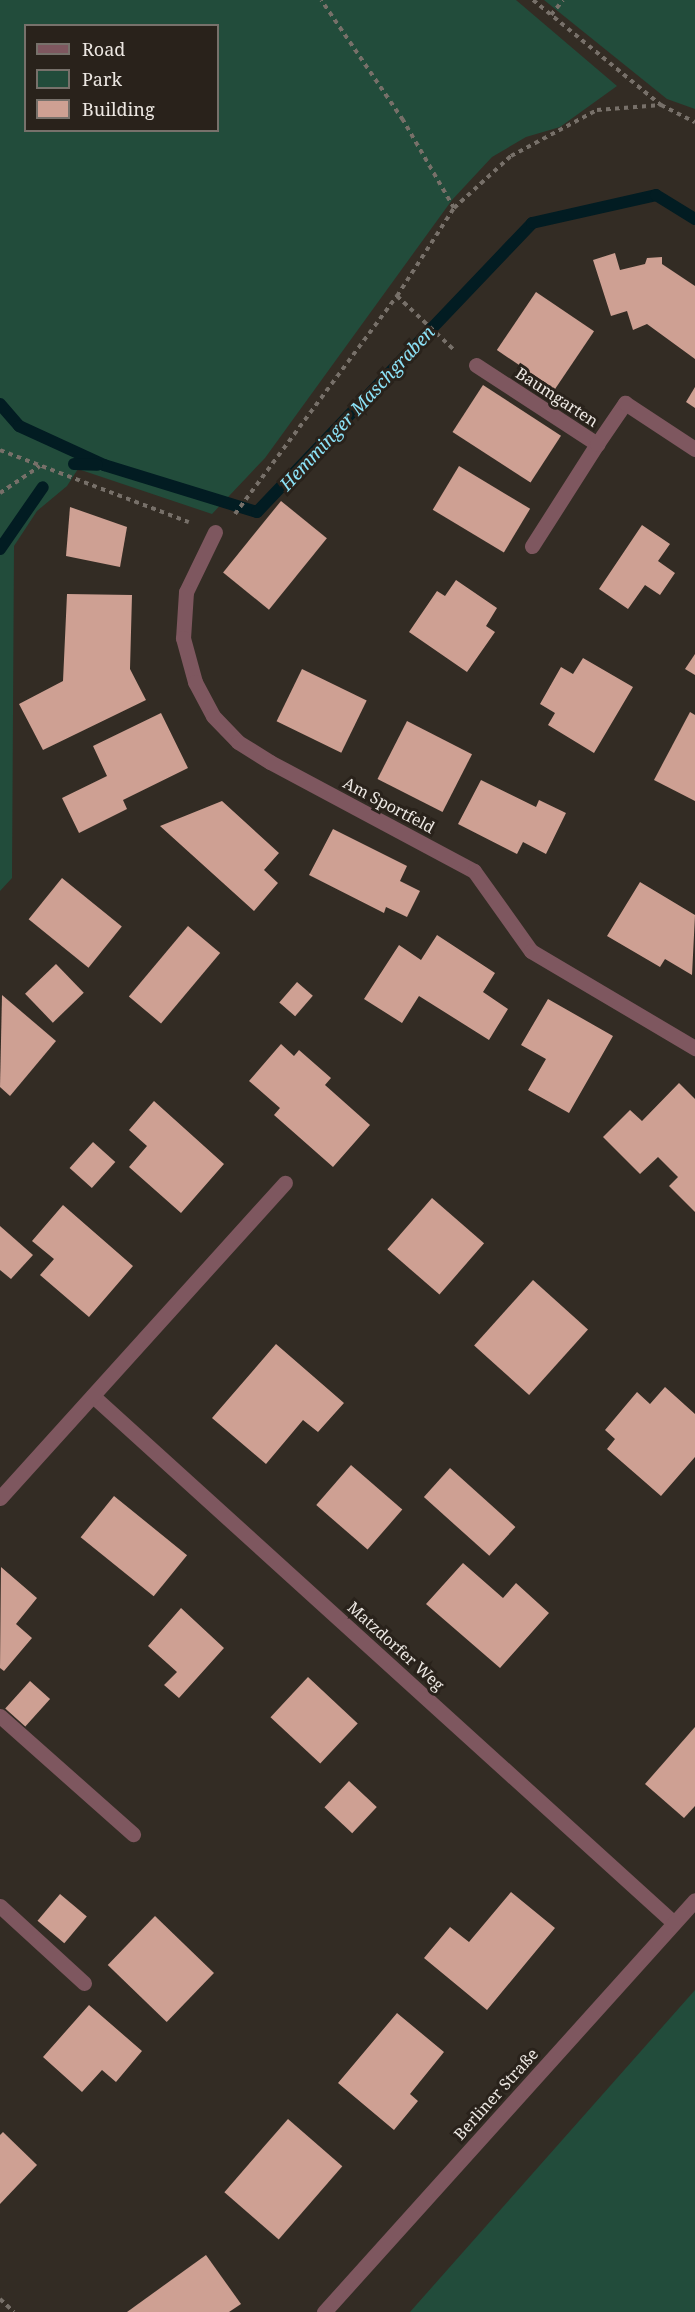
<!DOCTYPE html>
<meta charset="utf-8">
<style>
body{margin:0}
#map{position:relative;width:695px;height:2312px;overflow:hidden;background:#332c24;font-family:"Noto Serif",serif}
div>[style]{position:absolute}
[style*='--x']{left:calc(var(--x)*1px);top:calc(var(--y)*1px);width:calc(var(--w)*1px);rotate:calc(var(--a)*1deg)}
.green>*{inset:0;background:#224c3b}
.stream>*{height:12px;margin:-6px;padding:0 6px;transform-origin:6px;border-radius:6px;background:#021c22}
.building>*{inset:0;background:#cea093;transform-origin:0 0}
.path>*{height:4px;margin-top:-2px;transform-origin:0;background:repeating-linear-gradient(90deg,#777069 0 4.5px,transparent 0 9px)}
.service>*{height:15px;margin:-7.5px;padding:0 7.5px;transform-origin:7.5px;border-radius:7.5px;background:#7e575f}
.minor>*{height:15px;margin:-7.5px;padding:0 7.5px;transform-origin:7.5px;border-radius:7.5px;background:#7e575f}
.tertiary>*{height:15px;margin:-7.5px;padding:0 7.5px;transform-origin:7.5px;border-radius:7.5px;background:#7e575f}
span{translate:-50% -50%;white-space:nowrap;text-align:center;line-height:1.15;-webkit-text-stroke:6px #29221b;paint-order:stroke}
.street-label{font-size:16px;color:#ece7e2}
.water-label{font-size:18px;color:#8ce2f7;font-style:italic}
.legend{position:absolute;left:24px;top:24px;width:195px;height:108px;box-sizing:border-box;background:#29221b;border:2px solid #77716b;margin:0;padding:8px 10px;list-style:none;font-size:18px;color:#ece7e2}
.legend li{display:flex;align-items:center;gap:12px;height:30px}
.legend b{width:30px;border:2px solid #77716b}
</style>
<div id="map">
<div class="green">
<div style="clip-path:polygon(evenodd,0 0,516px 0,617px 86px,560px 127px,526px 137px,492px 157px,452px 200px,265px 458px,212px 514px,78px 469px,67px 486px,37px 511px,14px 546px,12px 878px,0 891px,0 0,26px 26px,218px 26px,218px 130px,26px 130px,26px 26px)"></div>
<div style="clip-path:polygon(544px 0,695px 0,695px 109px,667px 99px)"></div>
<div style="clip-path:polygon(695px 1990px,695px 2312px,410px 2312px)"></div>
</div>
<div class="stream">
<div style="--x:0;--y:404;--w:29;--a:49"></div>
<div style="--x:19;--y:426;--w:94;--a:24.6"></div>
<div style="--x:104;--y:465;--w:160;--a:17.1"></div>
<div style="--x:257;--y:512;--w:399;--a:-46.4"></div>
<div style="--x:532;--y:223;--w:127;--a:-12.7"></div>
<div style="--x:656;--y:195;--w:46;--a:31.6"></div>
<div style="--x:74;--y:464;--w:23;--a:2"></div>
<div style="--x:0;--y:549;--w:75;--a:-55.3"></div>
</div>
<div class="building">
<div style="clip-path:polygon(615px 253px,620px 270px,645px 264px,647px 258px,662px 257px,662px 264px,695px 286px,695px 359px,647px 324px,633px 330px,627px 311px,611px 316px,593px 260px)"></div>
<div style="left:536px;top:292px;width:70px;height:70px;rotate:34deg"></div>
<div style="left:483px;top:385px;width:93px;height:56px;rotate:33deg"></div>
<div style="clip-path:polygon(695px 387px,695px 408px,686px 402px)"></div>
<div style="left:459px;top:466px;width:83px;height:51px;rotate:31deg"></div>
<div style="left:281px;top:501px;width:59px;height:92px;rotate:39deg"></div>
<div style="clip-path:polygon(70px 507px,127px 527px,120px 567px,66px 556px)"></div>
<div style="clip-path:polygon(642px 525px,670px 544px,658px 561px,675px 573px,660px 595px,645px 585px,628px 609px,599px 589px)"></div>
<div style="clip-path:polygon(456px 580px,497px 608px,486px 626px,495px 632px,467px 672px,409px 632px,437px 591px,445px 596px)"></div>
<div style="clip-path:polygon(67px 594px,132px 595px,130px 669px,146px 700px,43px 750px,19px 704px,63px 681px)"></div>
<div style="clip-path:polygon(695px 654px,695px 675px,685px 669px)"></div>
<div style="clip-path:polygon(583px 658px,633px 687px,594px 753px,548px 725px,555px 713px,540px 704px,561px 667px,573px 674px)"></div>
<div style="left:302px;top:669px;width:72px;height:58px;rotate:26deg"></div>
<div style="clip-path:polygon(690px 712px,695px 715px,695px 801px,654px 780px)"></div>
<div style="clip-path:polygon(161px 713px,188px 768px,123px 800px,127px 809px,79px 833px,62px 798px,107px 776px,93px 746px)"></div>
<div style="left:407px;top:721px;width:73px;height:65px;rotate:27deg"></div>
<div style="clip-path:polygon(481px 780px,536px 807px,539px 800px,566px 813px,546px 854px,523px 842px,517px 854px,458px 824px)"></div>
<div style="clip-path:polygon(222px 801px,279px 853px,264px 870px,278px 883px,254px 911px,160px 826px)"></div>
<div style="clip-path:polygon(333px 829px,407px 866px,400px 881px,420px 891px,407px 917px,386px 907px,384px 913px,309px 875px)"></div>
<div style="left:62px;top:878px;width:77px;height:53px;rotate:39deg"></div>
<div style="clip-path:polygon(640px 882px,695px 915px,692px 975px,665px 959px,660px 967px,607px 936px)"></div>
<div style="left:188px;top:926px;width:42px;height:92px;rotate:40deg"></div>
<div style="clip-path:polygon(437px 935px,495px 973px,483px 992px,508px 1009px,489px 1040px,419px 996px,402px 1023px,364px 999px,399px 945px,421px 960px)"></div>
<div style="left:56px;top:964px;width:40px;height:43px;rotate:46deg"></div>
<div style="left:297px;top:982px;width:21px;height:27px;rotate:41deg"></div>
<div style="clip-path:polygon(2px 995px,56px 1041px,10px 1096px,0 1087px)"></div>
<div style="clip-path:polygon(548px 999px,613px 1036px,569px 1113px,528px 1090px,546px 1059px,521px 1045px)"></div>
<div style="clip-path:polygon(281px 1044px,294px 1056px,299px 1050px,331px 1078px,325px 1085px,370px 1125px,333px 1167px,274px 1115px,280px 1108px,249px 1081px)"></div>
<div style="clip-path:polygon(679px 1083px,695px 1099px,695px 1212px,669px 1186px,678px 1177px,658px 1157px,640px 1174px,603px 1137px,630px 1110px,642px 1121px)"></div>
<div style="clip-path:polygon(154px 1101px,224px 1164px,181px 1213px,129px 1167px,147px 1146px,129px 1130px)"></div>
<div style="left:93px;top:1142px;width:30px;height:35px;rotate:42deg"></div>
<div style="left:432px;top:1198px;width:69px;height:68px;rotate:41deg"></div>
<div style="clip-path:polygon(63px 1205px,133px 1266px,89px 1317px,40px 1275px,54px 1259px,32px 1241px)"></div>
<div style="clip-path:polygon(0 1226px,33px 1255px,11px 1279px,0 1270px)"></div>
<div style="left:533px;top:1280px;width:74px;height:88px;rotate:42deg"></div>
<div style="clip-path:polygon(276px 1344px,344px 1403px,318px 1432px,303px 1420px,266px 1464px,212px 1418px)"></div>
<div style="clip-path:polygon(665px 1387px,695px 1414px,695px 1457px,661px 1496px,607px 1449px,615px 1439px,605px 1430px,637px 1392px,650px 1404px)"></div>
<div style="left:351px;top:1465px;width:68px;height:53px;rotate:41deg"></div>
<div style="left:450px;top:1468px;width:88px;height:39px;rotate:42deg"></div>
<div style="left:114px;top:1496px;width:94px;height:53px;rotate:39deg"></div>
<div style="clip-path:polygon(463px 1563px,503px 1598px,516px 1583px,549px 1613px,500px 1668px,426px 1604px)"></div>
<div style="clip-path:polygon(1px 1567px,37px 1598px,16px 1624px,32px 1638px,4px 1671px,0 1668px)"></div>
<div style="clip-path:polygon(181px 1608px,224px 1648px,179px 1698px,164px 1685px,177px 1672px,148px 1646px)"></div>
<div style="left:308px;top:1677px;width:68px;height:55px;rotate:43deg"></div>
<div style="left:30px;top:1681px;width:27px;height:37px;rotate:42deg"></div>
<div style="clip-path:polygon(695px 1727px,695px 1806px,684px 1818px,645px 1784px)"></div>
<div style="left:349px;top:1781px;width:38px;height:36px;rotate:43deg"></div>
<div style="clip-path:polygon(511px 1892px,555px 1928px,487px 2010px,424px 1958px,450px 1927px,469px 1942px)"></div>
<div style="left:60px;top:1894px;width:35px;height:35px;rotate:40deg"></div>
<div style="left:155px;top:1916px;width:82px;height:68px;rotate:44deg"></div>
<div style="clip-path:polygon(89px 2005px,142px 2051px,116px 2082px,102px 2070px,82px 2092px,43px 2057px)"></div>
<div style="clip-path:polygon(397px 2013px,444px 2052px,410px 2094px,418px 2101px,394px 2130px,338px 2083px)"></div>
<div style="left:288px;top:2119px;width:72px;height:97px;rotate:41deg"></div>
<div style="clip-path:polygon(3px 2132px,37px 2165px,0 2204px,0 2135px)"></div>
<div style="clip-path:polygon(206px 2255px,241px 2304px,229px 2312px,127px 2312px)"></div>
</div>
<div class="path">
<div style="--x:533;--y:0;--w:166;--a:39.4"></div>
<div style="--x:661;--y:105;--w:38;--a:27"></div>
<div style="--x:551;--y:15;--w:19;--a:-51"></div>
<div style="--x:454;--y:208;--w:77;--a:-42.4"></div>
<div style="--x:511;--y:156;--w:98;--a:-28.1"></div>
<div style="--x:597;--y:110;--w:64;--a:-4.5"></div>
<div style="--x:397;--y:296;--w:77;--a:43.4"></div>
<div style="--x:0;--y:450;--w:202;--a:20.9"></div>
<div style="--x:0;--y:493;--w:48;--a:-34"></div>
<div style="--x:235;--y:514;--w:272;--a:-53.4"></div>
<div style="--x:397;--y:296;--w:105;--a:-57.1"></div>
<div style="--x:454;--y:208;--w:102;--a:-120.1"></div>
<div style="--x:403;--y:120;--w:145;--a:-124.3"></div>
<div style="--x:0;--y:2299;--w:19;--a:43"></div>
</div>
<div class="service">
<div style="--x:476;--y:365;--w:145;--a:33.1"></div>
<div style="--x:597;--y:444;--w:121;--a:122.5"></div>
<div style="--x:0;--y:1716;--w:178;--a:41.6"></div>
<div style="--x:0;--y:1906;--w:114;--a:42.5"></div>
</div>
<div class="minor">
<div style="--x:597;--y:444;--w:50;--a:-55.7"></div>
<div style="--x:625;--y:403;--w:84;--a:33.3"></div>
<div style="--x:215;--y:532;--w:67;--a:115.8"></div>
<div style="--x:186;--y:592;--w:46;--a:93.7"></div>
<div style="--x:183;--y:638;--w:46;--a:74.7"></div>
<div style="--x:195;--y:682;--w:38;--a:62"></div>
<div style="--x:213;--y:716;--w:36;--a:46"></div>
<div style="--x:238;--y:742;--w:38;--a:32"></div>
<div style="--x:270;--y:762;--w:231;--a:28.1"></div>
<div style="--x:474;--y:871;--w:98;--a:54.5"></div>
<div style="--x:531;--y:951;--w:191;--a:30.6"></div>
<div style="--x:93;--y:1396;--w:784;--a:42.21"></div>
<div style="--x:0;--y:1498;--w:425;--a:-47.9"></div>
</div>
<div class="tertiary">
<div style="--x:324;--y:2312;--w:554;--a:-48"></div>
</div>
<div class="street-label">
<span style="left:557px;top:397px;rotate:33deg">Baumgarten</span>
<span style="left:389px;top:805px;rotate:28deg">Am Sportfeld</span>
<span style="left:396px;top:1646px;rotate:42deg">Matzdorfer Weg</span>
<span style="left:496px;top:2094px;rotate:-48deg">Berliner Straße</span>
</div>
<div class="water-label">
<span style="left:357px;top:408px;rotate:-47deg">Hemminger Maschgraben</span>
</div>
<ul class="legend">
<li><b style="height:8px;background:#7e575f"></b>Road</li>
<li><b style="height:16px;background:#224c3b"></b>Park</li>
<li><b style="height:16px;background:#cea093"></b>Building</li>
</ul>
</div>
